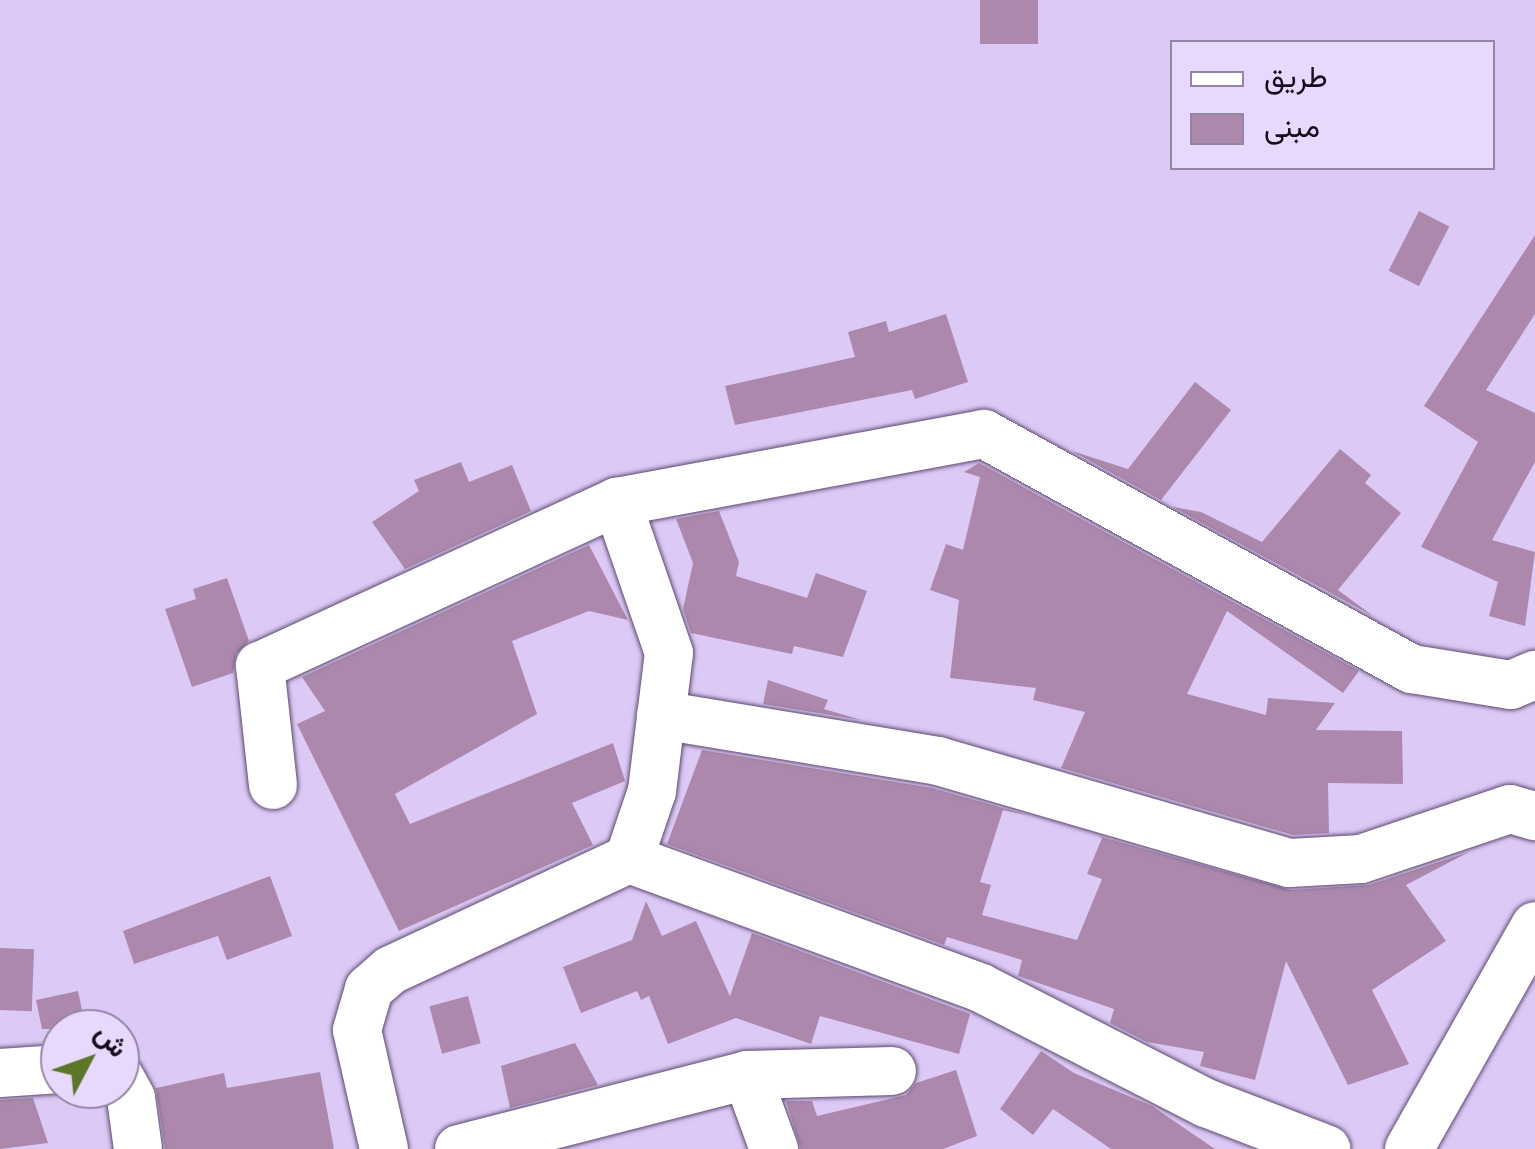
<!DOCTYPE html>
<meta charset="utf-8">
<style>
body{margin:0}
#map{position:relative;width:1535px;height:1149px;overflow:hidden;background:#ddc9f6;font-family:"Varela Round",Vazirmatn,sans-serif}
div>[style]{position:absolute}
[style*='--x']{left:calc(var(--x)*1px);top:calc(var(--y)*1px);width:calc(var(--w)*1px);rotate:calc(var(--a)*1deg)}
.building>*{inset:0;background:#ac89ac;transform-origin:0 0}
.roads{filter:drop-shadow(0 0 2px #5c4a70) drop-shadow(0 0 2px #5c4a70)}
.street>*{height:48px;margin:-24px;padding:0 24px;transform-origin:24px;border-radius:24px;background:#fff}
span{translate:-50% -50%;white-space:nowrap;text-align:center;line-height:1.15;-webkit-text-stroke:9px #e9d8fd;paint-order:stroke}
.legend{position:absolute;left:1170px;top:40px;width:325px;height:130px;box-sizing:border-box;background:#e9d8fd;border:2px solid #9386a3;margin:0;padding:12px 18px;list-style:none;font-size:30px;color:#130c1b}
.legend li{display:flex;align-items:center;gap:20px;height:50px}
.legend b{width:50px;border:2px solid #9386a3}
.north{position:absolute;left:40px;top:1009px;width:100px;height:100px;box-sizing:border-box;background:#e9d8fd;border:2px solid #9386a3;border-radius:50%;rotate:49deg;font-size:28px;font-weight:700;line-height:40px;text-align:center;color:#130c1b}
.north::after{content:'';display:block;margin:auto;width:35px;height:45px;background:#5d772a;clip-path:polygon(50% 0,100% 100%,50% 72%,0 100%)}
</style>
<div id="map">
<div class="building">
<div style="left:980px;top:0;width:58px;height:44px"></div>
<div style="left:1419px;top:211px;width:34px;height:67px;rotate:27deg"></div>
<div style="clip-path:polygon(1535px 235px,1535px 314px,1486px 390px,1535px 413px,1535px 462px,1492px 540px,1535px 552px,1525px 626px,1489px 616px,1498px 582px,1421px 547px,1478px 442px,1424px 406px)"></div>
<div style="clip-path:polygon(946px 314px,968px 382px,915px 399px,912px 390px,735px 425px,725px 386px,855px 357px,848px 332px,886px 321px,889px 332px)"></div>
<div style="clip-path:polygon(1195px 382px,1231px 410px,1161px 500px,1072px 451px,1128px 469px)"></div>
<div style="clip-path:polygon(1340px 449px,1371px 475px,1365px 483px,1401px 513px,1338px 590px,1373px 616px,1173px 507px,1201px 512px,1262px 542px)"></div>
<div style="clip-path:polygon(461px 462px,469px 482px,512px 465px,531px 511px,405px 569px,372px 522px,419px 491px,414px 480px)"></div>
<div style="clip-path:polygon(979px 463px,1359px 671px,1343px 693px,1227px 611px,1187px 694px,1266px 715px,1268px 698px,1335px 703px,1316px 730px,1402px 731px,1403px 784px,1328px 783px,1329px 833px,1293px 835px,1061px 768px,1085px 712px,1033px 700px,1036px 688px,950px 678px,959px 600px,930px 590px,946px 544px,963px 550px,980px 477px,964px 472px)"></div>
<div style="clip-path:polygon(719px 511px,739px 562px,736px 576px,807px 598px,816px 573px,867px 591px,843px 657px,794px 646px,792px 654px,691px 633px,683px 609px,693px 563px,676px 519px)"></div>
<div style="clip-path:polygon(589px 545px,628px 620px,589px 611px,512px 641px,537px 714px,395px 794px,410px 824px,613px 743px,625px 781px,572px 803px,593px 845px,399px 931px,297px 724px,325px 711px,302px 677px)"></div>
<div style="clip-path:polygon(227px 578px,249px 641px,236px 654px,233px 673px,192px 687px,165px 609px,196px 599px,193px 589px)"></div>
<div style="clip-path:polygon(768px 680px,828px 700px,824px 709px,861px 720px,763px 704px)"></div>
<div style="clip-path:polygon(702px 750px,932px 788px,1027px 815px,1003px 810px,980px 882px,991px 885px,982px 915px,1077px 940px,1102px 879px,1087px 874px,1102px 838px,1098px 836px,1291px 890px,1369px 885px,1469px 852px,1406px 885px,1446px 941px,1372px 990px,1409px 1064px,1348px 1085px,1286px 961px,1255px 1080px,1200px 1066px,1204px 1052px,1147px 1042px,1110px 1023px,1114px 1009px,1018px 976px,1022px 960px,947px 937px,944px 945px,667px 844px)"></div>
<div style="clip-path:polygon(270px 876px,292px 936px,227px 960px,218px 936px,134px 964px,123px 931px)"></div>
<div style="clip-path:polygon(646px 901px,662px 936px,696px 921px,730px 996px,752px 933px,970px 1014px,959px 1054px,820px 1016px,811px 1044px,736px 1018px,668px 1044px,649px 996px,641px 1000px,637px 991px,581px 1013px,563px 967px,632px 940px)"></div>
<div style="left:0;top:948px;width:34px;height:62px;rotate:2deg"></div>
<div style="clip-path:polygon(78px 991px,86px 1029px,42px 1029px,36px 1000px)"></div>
<div style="left:468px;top:996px;width:49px;height:40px;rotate:75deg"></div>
<div style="clip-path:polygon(575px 1043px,598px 1085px,510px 1108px,501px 1066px)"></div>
<div style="clip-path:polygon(1041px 1051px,1074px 1073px,1152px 1106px,1215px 1149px,1111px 1149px,1053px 1109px,1033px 1135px,1000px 1109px)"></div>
<div style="clip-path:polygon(956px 1070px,977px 1136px,943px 1149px,801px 1149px,786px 1101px,812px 1101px,817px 1116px,906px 1095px,916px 1083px)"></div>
<div style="clip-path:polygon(320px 1072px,334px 1149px,165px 1149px,156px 1088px,224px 1073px,227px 1088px)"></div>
<div style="clip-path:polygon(33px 1098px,48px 1143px,0 1149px,0 1100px)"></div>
</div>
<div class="roads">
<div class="street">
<div style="--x:661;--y:715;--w:281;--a:9.4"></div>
<div style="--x:938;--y:761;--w:366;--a:16.2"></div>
<div style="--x:1290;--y:863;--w:71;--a:-3.2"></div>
<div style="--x:1361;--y:859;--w:157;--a:-18.6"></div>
<div style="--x:1510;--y:809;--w:26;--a:16"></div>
<div style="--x:273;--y:785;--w:120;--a:-96.2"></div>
<div style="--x:260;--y:666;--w:393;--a:-24.7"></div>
<div style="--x:629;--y:859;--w:72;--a:-71.3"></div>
<div style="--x:652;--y:791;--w:139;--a:-83"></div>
<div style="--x:669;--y:653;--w:160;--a:-109"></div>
<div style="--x:617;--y:502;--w:373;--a:-10.5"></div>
<div style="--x:984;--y:434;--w:488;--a:28.8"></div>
<div style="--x:1412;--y:669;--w:100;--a:9.2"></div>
<div style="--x:1511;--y:685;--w:26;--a:-23"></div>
<div style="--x:0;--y:1073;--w:60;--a:-3.8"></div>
<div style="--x:747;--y:1075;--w:79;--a:70"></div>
<div style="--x:120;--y:1078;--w:23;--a:61"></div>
<div style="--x:131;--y:1098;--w:51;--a:82.2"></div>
<div style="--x:384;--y:1149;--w:122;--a:-102.8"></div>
<div style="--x:357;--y:1030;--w:43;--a:-73.7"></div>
<div style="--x:369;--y:989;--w:29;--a:-41"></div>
<div style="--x:391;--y:970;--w:263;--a:-25"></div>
<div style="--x:629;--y:859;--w:375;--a:20.1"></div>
<div style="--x:981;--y:988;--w:253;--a:27.1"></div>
<div style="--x:1206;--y:1103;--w:129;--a:21"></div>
<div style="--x:459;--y:1149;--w:297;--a:-14.4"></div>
<div style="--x:747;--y:1075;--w:145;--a:-1.6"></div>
<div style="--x:1409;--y:1149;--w:256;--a:-60.5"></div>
</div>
</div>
<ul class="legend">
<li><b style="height:12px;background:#fff"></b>طريق</li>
<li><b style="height:28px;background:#ac89ac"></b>مبنى</li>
</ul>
<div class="north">ش</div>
</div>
